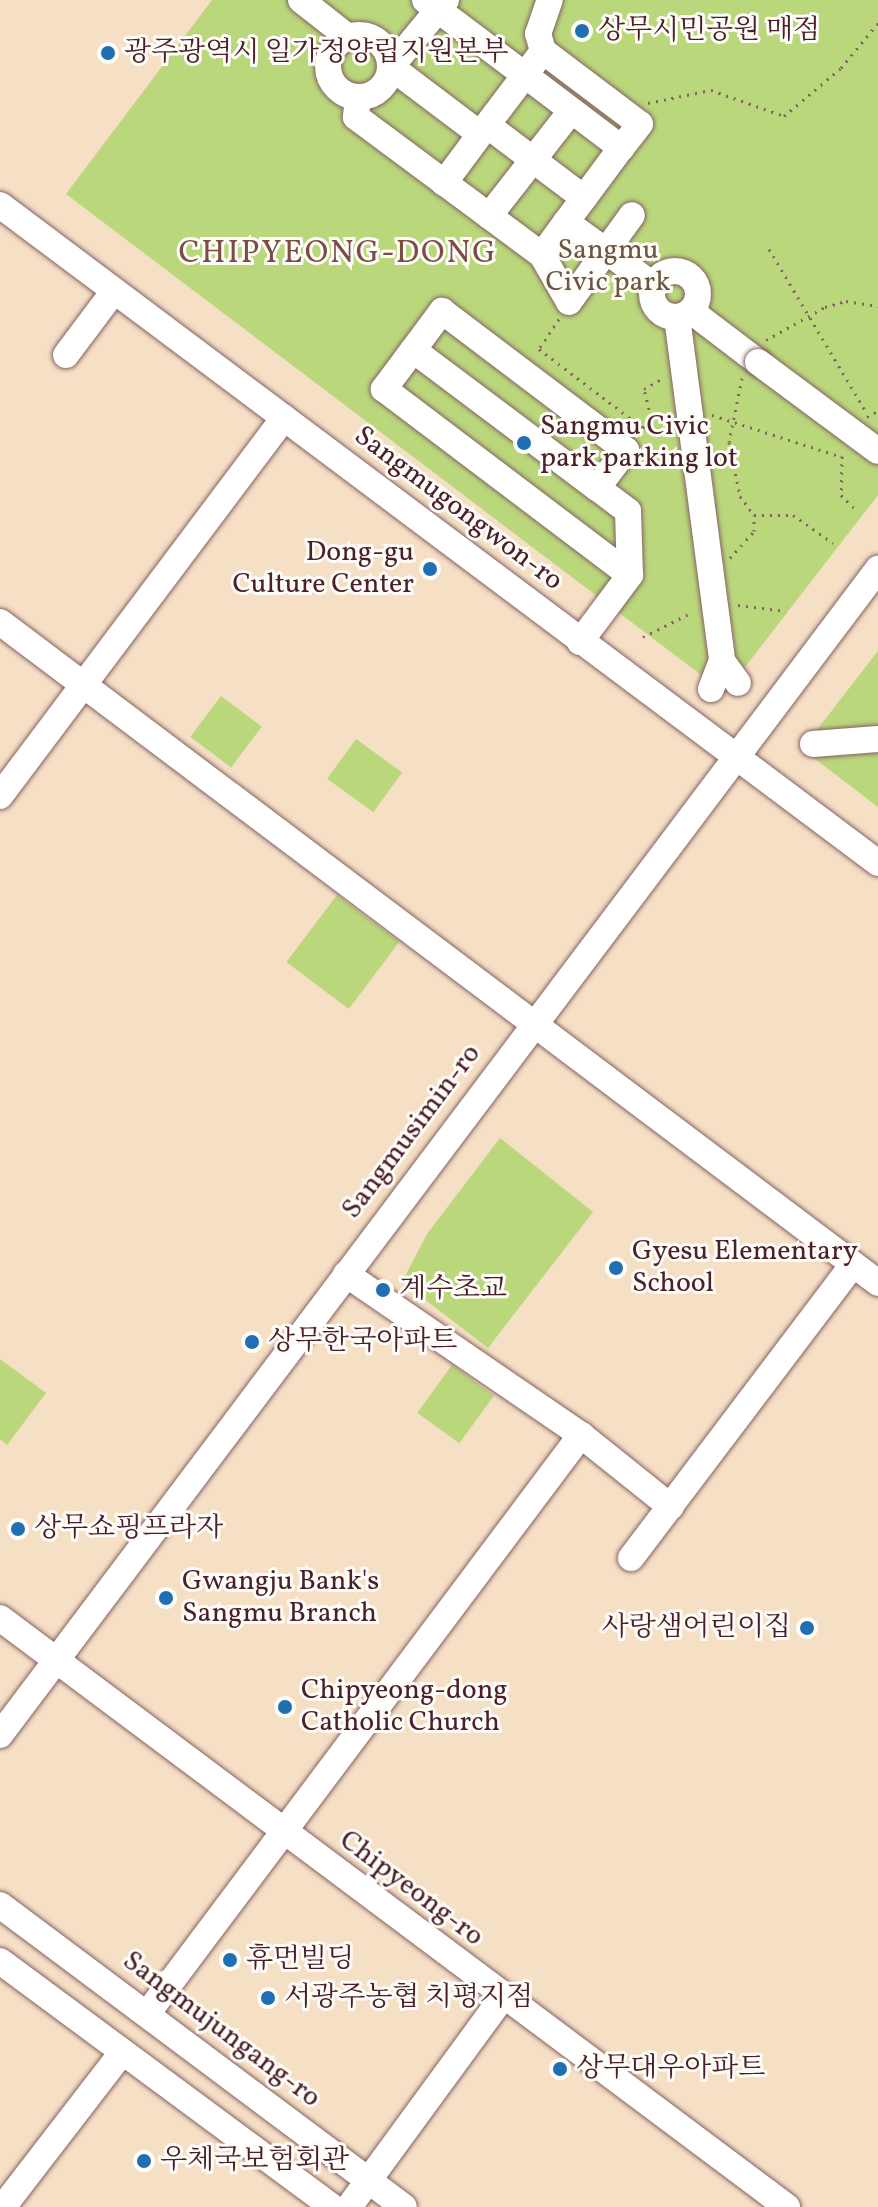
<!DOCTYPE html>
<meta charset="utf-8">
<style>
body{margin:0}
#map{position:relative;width:878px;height:2207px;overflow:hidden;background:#f5dfc5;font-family:Vollkorn,"Noto Serif KR",serif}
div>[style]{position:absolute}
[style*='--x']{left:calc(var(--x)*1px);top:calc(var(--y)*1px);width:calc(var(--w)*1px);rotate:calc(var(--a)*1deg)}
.green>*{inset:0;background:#bad77c;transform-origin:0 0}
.path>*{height:3px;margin-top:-1.5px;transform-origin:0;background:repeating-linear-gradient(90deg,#866261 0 2px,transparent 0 8px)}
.roads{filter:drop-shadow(0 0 2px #866261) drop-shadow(0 0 2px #866261)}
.minor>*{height:26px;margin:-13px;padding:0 13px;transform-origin:13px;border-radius:13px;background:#fff}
.minor>.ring{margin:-13px;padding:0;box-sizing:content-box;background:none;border:26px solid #fff;border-radius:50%}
.bridges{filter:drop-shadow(0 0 2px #866261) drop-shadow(0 0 2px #866261)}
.minor-bridge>*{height:26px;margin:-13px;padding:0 13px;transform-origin:13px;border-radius:13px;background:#fff}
.dots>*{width:22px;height:22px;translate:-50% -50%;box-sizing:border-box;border:4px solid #fdfcf7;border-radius:50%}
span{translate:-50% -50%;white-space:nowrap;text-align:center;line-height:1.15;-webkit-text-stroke:6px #fdfcf7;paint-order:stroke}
.poi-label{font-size:28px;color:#4a1f2b}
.left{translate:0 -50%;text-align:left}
.right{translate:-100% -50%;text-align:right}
.park-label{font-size:28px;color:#6c5643}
.street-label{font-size:28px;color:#4a1f2b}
.quarter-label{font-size:32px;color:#7b4b45;letter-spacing:2px}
</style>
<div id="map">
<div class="green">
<div style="clip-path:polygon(212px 0,878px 0,878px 495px,725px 693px,66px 194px)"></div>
<div style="clip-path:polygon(878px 651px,878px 807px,802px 749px)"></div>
<div style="left:221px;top:696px;width:51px;height:51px;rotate:37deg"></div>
<div style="left:356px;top:739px;width:57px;height:49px;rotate:36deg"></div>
<div style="left:337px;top:895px;width:78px;height:84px;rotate:37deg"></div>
<div style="clip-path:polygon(500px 1138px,593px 1212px,488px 1348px,402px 1282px,427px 1234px)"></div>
<div style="clip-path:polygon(0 1359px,46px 1393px,7px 1445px,0 1439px)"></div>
<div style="left:452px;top:1365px;width:52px;height:59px;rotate:36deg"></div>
</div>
<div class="path">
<div style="--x:648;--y:103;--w:64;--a:-11.7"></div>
<div style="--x:711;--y:90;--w:77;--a:19.6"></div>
<div style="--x:784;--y:116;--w:75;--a:-40.1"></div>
<div style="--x:841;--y:68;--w:58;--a:-50.6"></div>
<div style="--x:769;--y:249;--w:190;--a:59.2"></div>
<div style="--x:559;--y:319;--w:36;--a:124"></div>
<div style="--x:539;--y:349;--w:131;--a:37.2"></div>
<div style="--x:643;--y:428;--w:14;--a:-54"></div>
<div style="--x:651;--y:417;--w:29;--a:-104"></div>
<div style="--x:644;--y:389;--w:22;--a:-30"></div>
<div style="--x:766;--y:340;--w:68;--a:-29.2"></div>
<div style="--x:825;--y:307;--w:22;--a:-16"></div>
<div style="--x:846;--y:301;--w:32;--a:9"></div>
<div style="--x:742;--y:378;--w:65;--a:101.5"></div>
<div style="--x:729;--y:442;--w:55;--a:78.5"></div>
<div style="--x:740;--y:496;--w:24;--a:54"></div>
<div style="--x:754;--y:515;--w:39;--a:0"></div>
<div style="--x:793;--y:515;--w:49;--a:35"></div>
<div style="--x:712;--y:415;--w:137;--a:17.9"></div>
<div style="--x:867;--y:417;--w:13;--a:-29"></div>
<div style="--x:842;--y:456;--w:39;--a:91"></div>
<div style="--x:841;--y:495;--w:23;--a:45"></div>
<div style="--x:730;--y:558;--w:36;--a:-48"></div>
<div style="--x:754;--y:531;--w:16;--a:-90"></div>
<div style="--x:738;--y:605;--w:48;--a:7.1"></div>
<div style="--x:643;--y:637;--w:56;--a:-26.6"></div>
</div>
<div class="roads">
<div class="minor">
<div style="--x:301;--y:0;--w:60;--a:38.2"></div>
<div style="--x:425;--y:0;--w:125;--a:36.9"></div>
<div style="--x:525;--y:75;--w:30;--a:-53"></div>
<div style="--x:543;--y:51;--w:121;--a:37"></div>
<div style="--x:640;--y:124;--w:31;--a:128"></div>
<div style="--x:446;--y:0;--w:87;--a:129.4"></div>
<div style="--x:391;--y:67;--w:111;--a:37"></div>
<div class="ring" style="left:328px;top:35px;width:36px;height:36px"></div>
<div style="--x:543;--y:51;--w:18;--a:-106"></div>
<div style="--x:538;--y:34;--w:36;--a:-71"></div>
<div style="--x:358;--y:97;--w:20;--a:96"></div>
<div style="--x:356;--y:117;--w:232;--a:36.6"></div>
<div style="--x:542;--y:255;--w:41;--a:-54"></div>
<div style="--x:487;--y:125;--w:63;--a:-52.8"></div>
<div style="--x:525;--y:75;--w:121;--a:37.2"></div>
<div style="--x:621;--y:148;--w:62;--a:126.5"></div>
<div style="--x:444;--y:183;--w:72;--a:-53.4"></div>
<div style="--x:487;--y:125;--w:121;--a:37"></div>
<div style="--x:584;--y:198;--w:30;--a:127"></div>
<div style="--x:566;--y:222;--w:107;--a:35.9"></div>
<div style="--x:0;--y:205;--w:1097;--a:36.85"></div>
<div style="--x:489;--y:216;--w:133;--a:-52"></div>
<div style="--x:542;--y:255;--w:54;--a:60.1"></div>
<div style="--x:569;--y:302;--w:107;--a:-54.1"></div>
<div class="ring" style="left:652px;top:271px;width:20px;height:20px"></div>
<div style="--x:691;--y:311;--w:84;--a:37.3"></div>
<div style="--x:677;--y:317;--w:347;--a:82.5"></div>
<div style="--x:722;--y:661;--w:27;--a:54"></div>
<div style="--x:413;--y:350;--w:49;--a:126.6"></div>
<div style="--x:384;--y:389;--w:308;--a:37.1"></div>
<div style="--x:66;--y:355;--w:80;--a:-53.1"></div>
<div style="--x:0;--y:622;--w:1099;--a:36.97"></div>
<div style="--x:580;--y:642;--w:84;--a:-53.3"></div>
<div style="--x:630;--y:575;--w:64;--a:-91.8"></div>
<div style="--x:628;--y:511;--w:39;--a:-143"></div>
<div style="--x:597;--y:488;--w:230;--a:-143.1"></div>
<div style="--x:413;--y:350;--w:49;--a:-53.4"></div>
<div style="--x:442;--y:311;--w:231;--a:37.1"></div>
<div style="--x:626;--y:450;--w:48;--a:127.3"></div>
<div style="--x:711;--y:689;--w:30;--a:-69"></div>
<div style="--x:813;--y:744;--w:65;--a:-4.4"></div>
<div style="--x:0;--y:796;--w:473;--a:-53.1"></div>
<div style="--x:346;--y:1274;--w:285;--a:34.4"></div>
<div style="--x:631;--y:1558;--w:368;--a:-52.9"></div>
<div style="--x:0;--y:1618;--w:983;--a:36.81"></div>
<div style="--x:0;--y:1735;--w:1460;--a:-53.02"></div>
<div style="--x:0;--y:1905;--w:504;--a:36.78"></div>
<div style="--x:0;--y:1961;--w:413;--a:36.5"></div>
<div style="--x:147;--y:2014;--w:724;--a:-53.15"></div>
<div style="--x:581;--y:1435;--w:115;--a:38.7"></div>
<div style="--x:3;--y:2207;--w:193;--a:-52.4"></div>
<div style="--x:349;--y:2207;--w:259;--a:-53.8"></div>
</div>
</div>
<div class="bridges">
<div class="minor-bridge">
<div style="--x:758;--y:362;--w:149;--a:36.6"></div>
</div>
</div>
<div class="dots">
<div style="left:582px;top:31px;background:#1f6fb2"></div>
<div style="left:108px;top:53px;background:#1f6fb2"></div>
<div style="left:524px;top:443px;background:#1f6fb2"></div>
<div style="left:430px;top:569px;background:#1f6fb2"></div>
<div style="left:616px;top:1268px;background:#1f6fb2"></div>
<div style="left:383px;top:1290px;background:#1f6fb2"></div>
<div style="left:252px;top:1342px;background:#1f6fb2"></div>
<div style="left:18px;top:1529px;background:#1f6fb2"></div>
<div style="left:166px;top:1598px;background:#1f6fb2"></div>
<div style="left:807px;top:1628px;background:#1f6fb2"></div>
<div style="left:285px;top:1707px;background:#1f6fb2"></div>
<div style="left:230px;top:1960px;background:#1f6fb2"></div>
<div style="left:268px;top:1998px;background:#1f6fb2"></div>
<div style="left:560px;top:2069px;background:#1f6fb2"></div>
<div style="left:144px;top:2161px;background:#1f6fb2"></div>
</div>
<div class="poi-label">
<span class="left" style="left:598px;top:31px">상무시민공원 매점</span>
<span class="left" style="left:124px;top:53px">광주광역시 일가정양립지원본부</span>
<span class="left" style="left:540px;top:443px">Sangmu Civic<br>park parking lot</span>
<span class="right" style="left:414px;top:569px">Dong-gu<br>Culture Center</span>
<span class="left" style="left:632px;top:1268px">Gyesu Elementary<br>School</span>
<span class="left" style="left:399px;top:1290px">계수초교</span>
<span class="left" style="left:268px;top:1342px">상무한국아파트</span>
<span class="left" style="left:34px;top:1529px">상무쇼핑프라자</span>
<span class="left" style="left:182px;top:1598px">Gwangju Bank's<br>Sangmu Branch</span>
<span class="right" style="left:791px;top:1628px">사랑샘어린이집</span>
<span class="left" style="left:301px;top:1707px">Chipyeong-dong<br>Catholic Church</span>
<span class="left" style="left:246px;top:1960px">휴먼빌딩</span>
<span class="left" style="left:284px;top:1998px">서광주농협 치평지점</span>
<span class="left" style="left:576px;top:2069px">상무대우아파트</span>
<span class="left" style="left:160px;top:2161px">우체국보험회관</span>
</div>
<div class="park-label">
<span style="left:608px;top:267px">Sangmu<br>Civic park</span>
</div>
<div class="street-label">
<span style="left:458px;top:509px;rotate:37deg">Sangmugongwon-ro</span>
<span style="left:412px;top:1132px;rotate:-53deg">Sangmusimin-ro</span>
<span style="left:411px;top:1889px;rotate:37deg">Chipyeong-ro</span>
<span style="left:221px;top:2030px;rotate:37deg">Sangmujungang-ro</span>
</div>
<div class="quarter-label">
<span style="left:338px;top:254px">CHIPYEONG-DONG</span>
</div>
</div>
